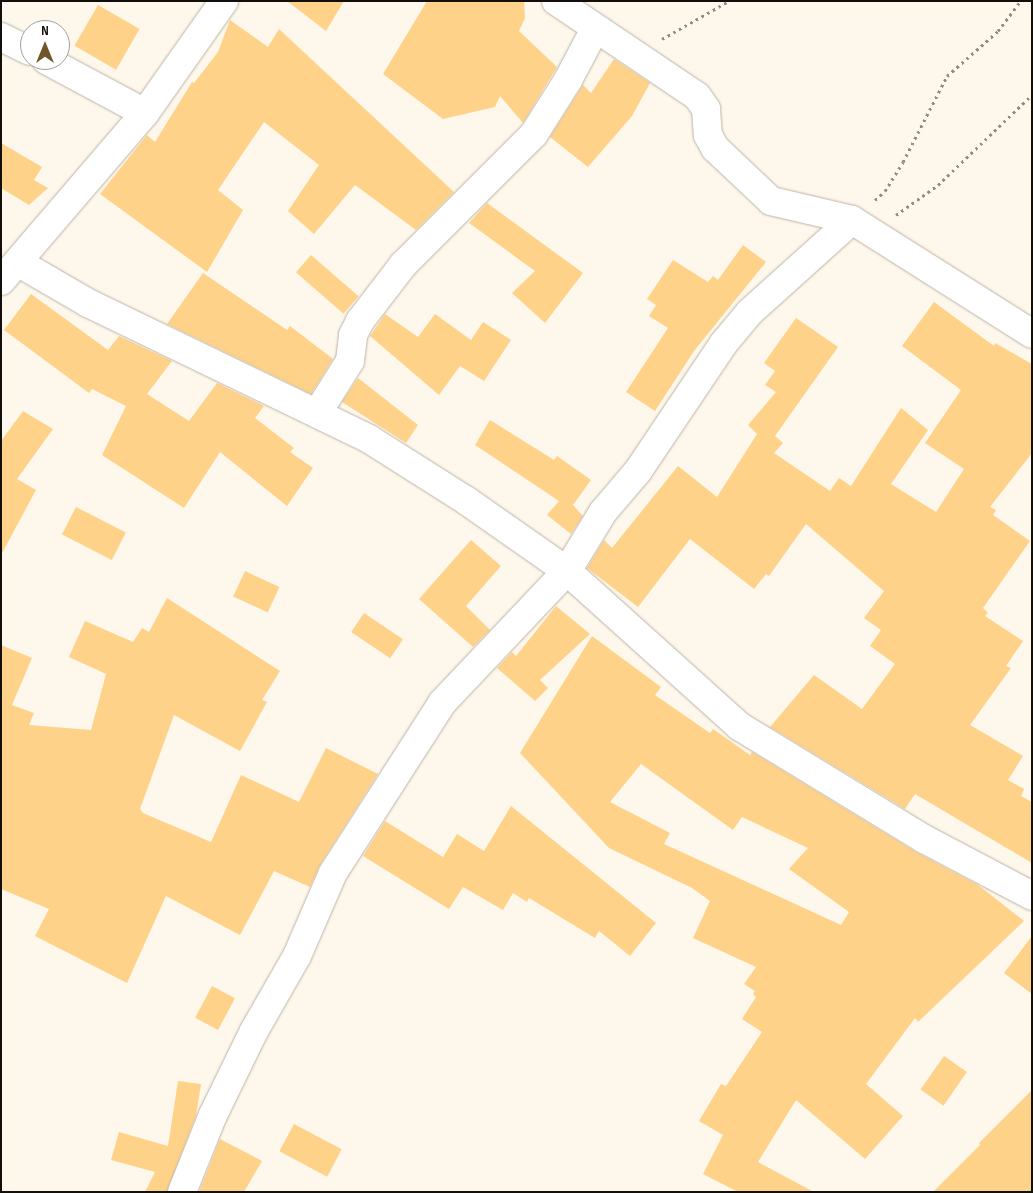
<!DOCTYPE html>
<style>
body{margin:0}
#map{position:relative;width:1033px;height:1193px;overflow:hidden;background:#fef7eb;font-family:"Sofia Sans Condensed",sans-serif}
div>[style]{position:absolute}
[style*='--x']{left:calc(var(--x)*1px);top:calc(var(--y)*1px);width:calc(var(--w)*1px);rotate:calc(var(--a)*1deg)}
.building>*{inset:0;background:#ffd28a;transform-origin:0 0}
.path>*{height:3px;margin-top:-1.5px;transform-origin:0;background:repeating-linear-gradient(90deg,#918c83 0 2.5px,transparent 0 6.5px)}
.roads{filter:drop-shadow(0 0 1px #bcb3a6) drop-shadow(0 0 1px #bcb3a6)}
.street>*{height:28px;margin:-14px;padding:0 14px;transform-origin:14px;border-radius:14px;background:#fff}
span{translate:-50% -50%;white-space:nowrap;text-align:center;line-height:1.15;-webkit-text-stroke:4.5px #fff;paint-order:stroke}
.frame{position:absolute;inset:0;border:2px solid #120f0a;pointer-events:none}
.north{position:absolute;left:20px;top:20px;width:50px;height:50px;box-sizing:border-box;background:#fff;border:1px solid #a09f9d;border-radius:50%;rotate:0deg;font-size:14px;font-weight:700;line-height:20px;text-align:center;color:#120f0a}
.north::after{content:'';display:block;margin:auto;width:18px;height:22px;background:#725629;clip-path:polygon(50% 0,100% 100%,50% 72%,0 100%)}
</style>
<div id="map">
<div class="building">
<div style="clip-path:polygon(287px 1px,344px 1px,326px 31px)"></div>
<div style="clip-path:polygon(427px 1px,524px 1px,525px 18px,519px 31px,557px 67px,523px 123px,500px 96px,495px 107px,443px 119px,383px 74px)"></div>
<div style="left:98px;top:5px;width:48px;height:47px;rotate:30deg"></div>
<div style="clip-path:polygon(230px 20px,268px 47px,279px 29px,454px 192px,416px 230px,355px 185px,314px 234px,288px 211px,319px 165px,264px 122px,218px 190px,243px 210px,207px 272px,100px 194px,147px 135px,155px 142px,192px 82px,194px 83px,218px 52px)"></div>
<div style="clip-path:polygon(614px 59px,650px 83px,632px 116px,588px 167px,550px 137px,583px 85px,591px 93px)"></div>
<div style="clip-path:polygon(1px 143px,42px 167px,34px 180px,48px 188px,29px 205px,1px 188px)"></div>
<div style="clip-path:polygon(487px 203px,583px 273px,545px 323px,512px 293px,535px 271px,469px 223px)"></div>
<div style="clip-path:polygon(743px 245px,766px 262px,694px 351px,655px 411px,626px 392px,668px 328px,649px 316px,656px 305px,647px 299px,673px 260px,708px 282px,713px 276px,718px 280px)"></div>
<div style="left:311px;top:255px;width:63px;height:23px;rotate:41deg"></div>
<div style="clip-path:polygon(203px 273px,287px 330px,290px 326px,333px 359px,311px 394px,167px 324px)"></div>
<div style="clip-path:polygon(31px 294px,108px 350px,119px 336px,172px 361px,147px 394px,189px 421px,217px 383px,264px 406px,255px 418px,294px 448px,290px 452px,313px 468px,287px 506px,220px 452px,184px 508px,102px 455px,126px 406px,92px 389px,89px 393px,4px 330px)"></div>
<div style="clip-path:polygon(934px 302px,994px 346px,995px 343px,1032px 364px,1032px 453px,990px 507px,996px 510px,993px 515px,1030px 541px,983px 608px,988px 613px,985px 616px,1023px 641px,1006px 666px,1011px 668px,970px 725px,1023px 756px,1008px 780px,1024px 789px,1021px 796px,1032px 802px,1032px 863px,915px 794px,905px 809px,770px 727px,814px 675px,862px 709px,895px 664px,870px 646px,881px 630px,864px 618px,884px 591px,806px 524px,769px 576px,766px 574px,754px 589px,690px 539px,638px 607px,587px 568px,604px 540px,612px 548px,678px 466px,717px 497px,757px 434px,748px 425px,776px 392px,765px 385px,775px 371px,764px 363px,796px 318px,838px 347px,775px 436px,783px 443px,774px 453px,830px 491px,839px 478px,851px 486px,901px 408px,928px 430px,891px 484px,936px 512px,964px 469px,925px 443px,961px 390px,902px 346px)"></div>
<div style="clip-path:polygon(385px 314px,418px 337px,435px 314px,471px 340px,483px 322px,511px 340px,484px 381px,460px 366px,439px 395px,370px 336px)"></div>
<div style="clip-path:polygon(358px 378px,418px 425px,406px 443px,342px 402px)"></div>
<div style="clip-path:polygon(23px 411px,53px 429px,17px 479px,36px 490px,1px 555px,1px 441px)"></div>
<div style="clip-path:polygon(490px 420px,554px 460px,557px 456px,591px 480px,573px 505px,583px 516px,571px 534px,547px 515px,559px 501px,475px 445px)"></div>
<div style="left:76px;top:507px;width:56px;height:31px;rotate:27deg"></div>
<div style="clip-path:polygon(471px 540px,501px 566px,466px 606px,490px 630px,473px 647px,419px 599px)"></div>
<div style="left:245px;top:571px;width:38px;height:28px;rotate:25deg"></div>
<div style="clip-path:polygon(167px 598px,280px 671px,262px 700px,267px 702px,240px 751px,174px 715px,140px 809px,143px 813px,211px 842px,241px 775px,299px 802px,326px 748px,378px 774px,320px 865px,310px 887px,274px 871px,240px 935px,166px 896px,127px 983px,35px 936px,49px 909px,1px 889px,1px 645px,32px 658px,12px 705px,34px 713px,29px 725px,91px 730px,106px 674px,69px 657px,85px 621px,133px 642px,142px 628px,149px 632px)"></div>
<div style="clip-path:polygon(556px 606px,590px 634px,540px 680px,548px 688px,535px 701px,497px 668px,512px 652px,516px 656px)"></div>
<div style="left:364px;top:613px;width:47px;height:23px;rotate:34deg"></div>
<div style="clip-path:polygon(evenodd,592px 636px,661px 687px,655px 695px,710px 733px,713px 729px,750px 755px,752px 752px,916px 852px,978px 885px,1024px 921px,918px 1022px,915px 1018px,866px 1084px,903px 1116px,865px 1159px,796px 1100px,758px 1162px,814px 1192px,738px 1192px,703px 1174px,723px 1135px,699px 1121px,721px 1084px,726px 1086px,762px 1032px,742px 1019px,756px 997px,753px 994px,755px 991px,744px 984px,756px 967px,693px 938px,710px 901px,692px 888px,609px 848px,520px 753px,592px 636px,641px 764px,733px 830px,742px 817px,808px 848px,789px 869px,849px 912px,841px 925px,664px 844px,670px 833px,610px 802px,641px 764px)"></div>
<div style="clip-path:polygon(511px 806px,656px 923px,630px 956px,599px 931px,595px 938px,529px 898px,527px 902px,513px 893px,503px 910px,463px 887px,449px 909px,363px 856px,385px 821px,443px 857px,457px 834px,484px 851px)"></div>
<div style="clip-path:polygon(1032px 936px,1032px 994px,1004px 973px)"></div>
<div style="left:212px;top:986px;width:26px;height:36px;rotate:28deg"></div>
<div style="left:944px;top:1056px;width:28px;height:41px;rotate:35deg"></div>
<div style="clip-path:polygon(178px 1081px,201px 1084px,196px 1116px,167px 1192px,145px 1192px,155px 1172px,111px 1160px,119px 1132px,168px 1146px)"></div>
<div style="clip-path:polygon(1032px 1090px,1032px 1192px,933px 1192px,980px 1145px,979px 1143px)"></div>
<div style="left:294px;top:1124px;width:54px;height:31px;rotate:28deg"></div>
<div style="clip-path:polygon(220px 1139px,262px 1161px,244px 1192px,199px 1192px)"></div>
</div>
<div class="path">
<div style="--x:662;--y:39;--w:77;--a:-29.6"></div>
<div style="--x:875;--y:200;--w:13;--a:-42"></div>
<div style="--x:885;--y:191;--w:34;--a:-58"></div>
<div style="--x:903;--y:162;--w:97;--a:-62.9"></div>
<div style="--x:947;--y:76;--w:68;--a:-41.4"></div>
<div style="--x:998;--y:31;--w:38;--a:-53"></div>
<div style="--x:896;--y:215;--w:52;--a:-35.5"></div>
<div style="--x:938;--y:185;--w:130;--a:-43.8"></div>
</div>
<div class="roads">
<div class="street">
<div style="--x:556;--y:1;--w:170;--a:34"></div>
<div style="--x:697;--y:96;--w:16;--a:55"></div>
<div style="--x:706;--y:109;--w:26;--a:86"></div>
<div style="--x:708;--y:135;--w:15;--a:62"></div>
<div style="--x:715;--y:148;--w:77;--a:43.4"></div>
<div style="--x:771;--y:201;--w:83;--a:13.2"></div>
<div style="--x:852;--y:220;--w:213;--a:32.3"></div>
<div style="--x:1;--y:37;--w:32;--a:26"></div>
<div style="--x:46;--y:60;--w:112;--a:28.2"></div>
<div style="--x:19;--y:263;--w:80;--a:30.1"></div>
<div style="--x:88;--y:303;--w:312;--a:25.8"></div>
<div style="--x:369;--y:439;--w:116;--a:32.3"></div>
<div style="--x:467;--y:501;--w:122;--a:35"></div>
<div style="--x:567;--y:571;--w:232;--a:42"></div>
<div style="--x:739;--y:726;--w:217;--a:31.4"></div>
<div style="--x:924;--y:839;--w:122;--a:27.8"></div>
<div style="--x:1;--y:281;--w:221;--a:-49.4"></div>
<div style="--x:145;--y:113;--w:137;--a:-54.8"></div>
<div style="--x:318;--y:412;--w:60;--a:-57.9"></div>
<div style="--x:350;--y:361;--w:26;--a:-83"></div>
<div style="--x:353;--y:335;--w:16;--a:-63"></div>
<div style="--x:360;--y:321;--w:71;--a:-52.5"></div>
<div style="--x:403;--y:265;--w:185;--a:-45"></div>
<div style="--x:534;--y:134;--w:64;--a:-57.8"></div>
<div style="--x:568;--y:80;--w:58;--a:-62.1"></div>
<div style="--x:182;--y:1192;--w:83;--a:-68.1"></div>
<div style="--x:213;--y:1115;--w:93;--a:-64"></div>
<div style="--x:254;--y:1031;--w:86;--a:-60.2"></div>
<div style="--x:297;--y:956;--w:90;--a:-66.6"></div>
<div style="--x:333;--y:873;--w:202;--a:-57.3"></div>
<div style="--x:442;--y:703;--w:182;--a:-46.6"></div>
<div style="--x:567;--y:571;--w:69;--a:-58.6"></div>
<div style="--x:603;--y:512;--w:54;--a:-49.5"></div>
<div style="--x:638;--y:471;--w:154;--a:-56.1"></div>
<div style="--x:724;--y:343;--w:40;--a:-50"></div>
<div style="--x:750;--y:312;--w:137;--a:-42"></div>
</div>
</div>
<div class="frame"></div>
<div class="north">N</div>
</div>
